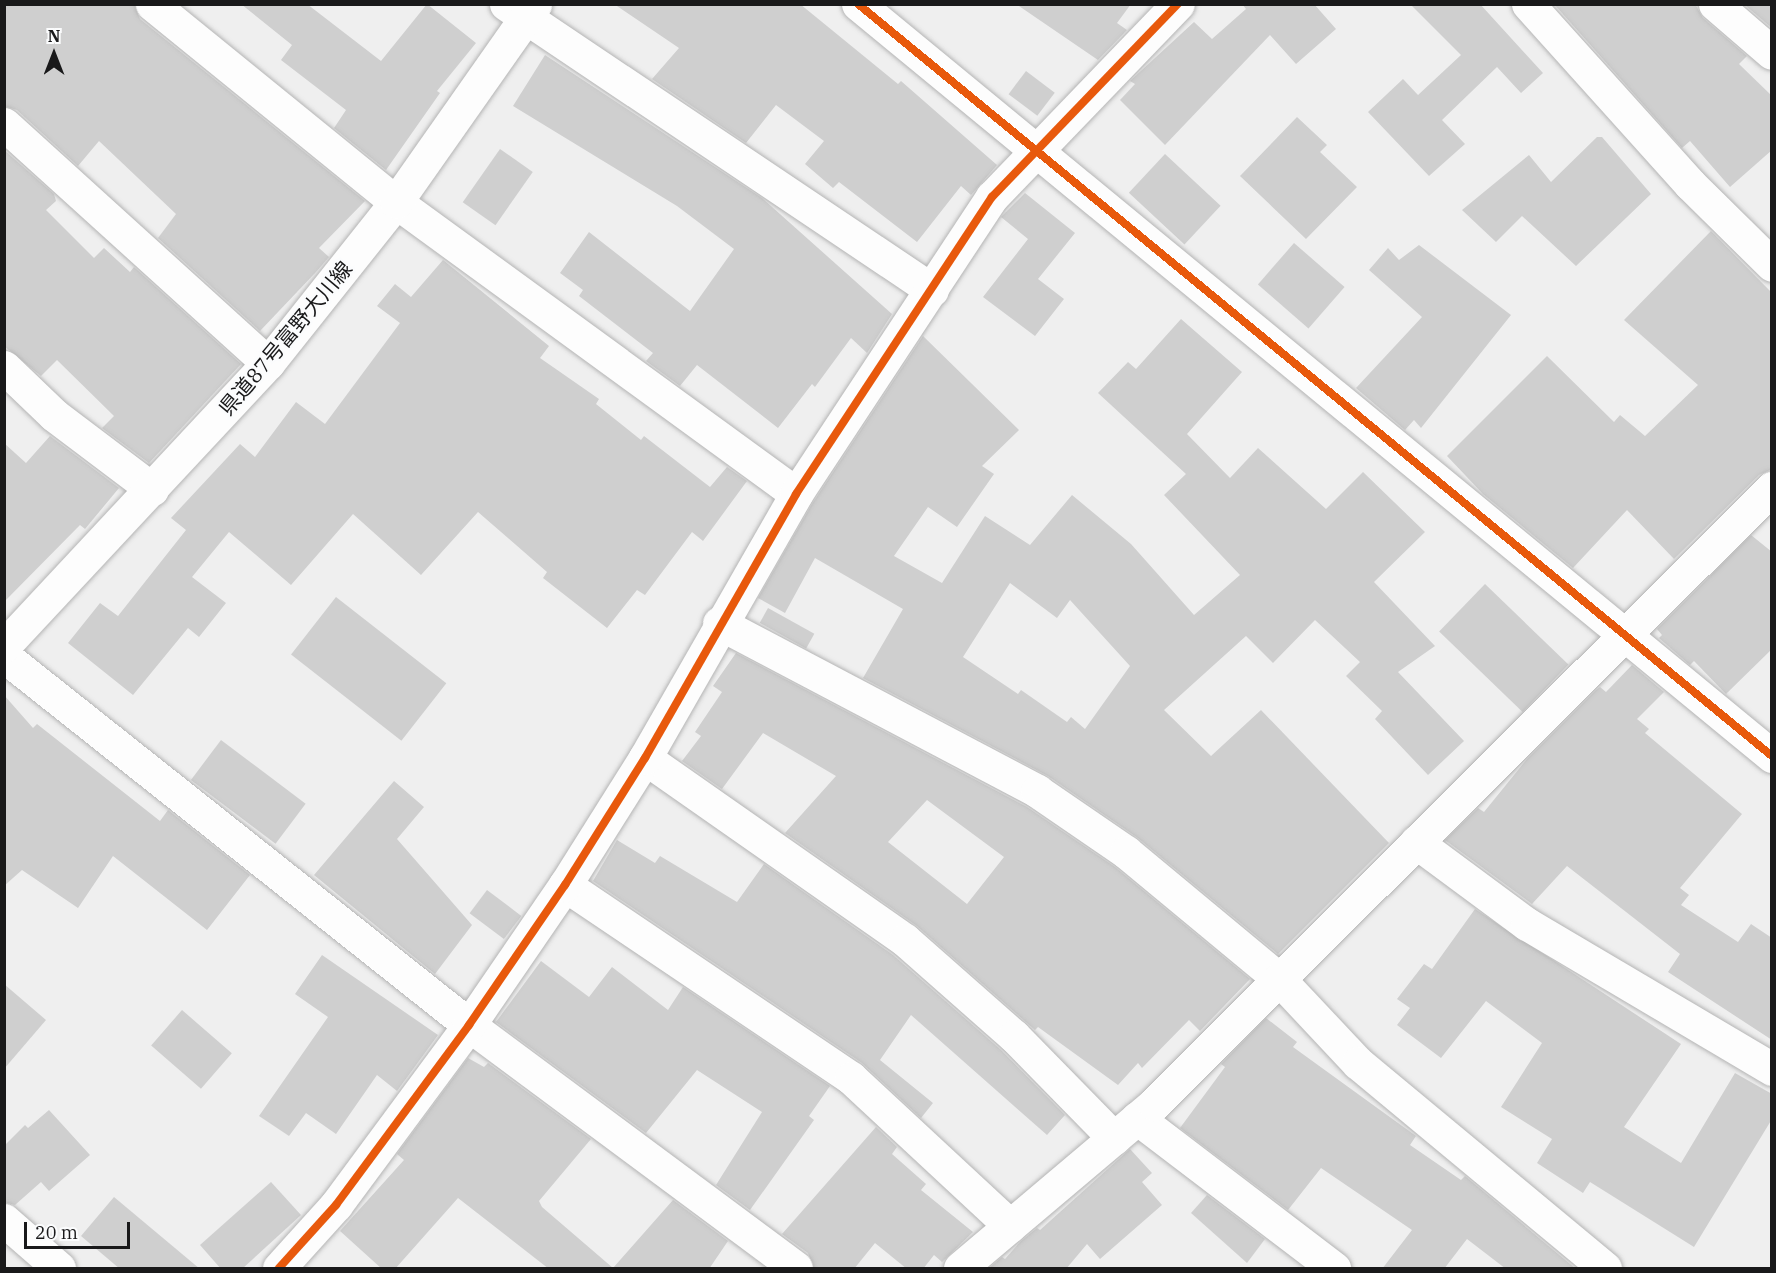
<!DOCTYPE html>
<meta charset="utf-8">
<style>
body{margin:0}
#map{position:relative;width:1776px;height:1273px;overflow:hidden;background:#efefef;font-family:"IBM Plex Serif","Noto Sans JP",serif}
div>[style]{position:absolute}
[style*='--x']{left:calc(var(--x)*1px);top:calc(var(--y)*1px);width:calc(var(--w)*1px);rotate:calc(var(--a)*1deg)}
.building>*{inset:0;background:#cfcfcf;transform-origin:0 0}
.roads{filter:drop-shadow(0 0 2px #b4b4b4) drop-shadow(0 0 2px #b4b4b4)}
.minor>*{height:33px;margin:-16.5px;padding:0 16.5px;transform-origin:16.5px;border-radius:16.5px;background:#fdfdfd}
.major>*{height:33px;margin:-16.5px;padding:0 16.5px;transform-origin:16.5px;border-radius:16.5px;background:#fdfdfd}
.cycleway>*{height:8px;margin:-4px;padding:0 4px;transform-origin:4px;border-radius:4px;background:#e8590c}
span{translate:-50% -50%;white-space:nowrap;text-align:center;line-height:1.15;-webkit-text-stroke:5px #fbfcfd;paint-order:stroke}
.street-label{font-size:21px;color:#19191a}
.frame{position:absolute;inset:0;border:6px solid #19191a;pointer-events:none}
.north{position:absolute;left:24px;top:24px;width:60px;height:60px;-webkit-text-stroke:4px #fbfcfd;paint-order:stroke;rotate:0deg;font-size:16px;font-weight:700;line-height:24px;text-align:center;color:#19191a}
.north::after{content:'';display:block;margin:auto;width:21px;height:27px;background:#19191a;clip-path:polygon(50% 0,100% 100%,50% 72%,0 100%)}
.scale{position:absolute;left:24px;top:1222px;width:106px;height:27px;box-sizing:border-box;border:3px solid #19191a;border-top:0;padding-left:8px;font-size:18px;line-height:21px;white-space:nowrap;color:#19191a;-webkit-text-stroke:4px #fbfcfd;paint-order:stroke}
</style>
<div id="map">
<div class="building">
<div style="clip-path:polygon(4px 4px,134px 4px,140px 19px,365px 201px,319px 248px,329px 257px,316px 272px,260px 331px,158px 238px,176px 214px,99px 141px,78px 166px,17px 110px,4px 106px)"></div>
<div style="clip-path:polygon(241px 4px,307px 4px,381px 61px,427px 4px,476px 43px,437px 91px,440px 93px,386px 170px,334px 128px,346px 110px,281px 60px,292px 45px)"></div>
<div style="clip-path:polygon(614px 4px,800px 4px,898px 84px,901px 81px,997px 165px,971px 195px,961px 186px,917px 242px,839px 182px,833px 188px,805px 164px,824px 141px,776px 105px,746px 143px,652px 79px,679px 48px)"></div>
<div style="clip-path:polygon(1016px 4px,1131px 4px,1117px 23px,1127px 30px,1098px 60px)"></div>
<div style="clip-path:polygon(1242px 4px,1314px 4px,1336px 29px,1296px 64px,1270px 35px,1165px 145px,1120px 100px,1135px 84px,1130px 81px,1194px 22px,1212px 39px,1246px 9px)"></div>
<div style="clip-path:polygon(1410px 4px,1480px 4px,1543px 73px,1521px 93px,1497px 67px,1442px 120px,1465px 144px,1429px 176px,1368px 112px,1403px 79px,1418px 95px,1461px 55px)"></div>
<div style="clip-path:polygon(1554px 4px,1695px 4px,1703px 18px,1747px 56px,1739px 64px,1772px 96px,1772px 150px,1730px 187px,1690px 141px,1682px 148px)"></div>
<div style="clip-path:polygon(1746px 4px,1772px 4px,1772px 28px,1745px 5px)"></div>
<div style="clip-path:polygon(545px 55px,762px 198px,892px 314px,867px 353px,851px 338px,815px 387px,812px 384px,778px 428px,697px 365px,680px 386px,646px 361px,653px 353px,579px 296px,583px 290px,560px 273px,589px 232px,690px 311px,734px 249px,677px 206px,513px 106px)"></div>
<div style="left:1026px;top:71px;width:36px;height:29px;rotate:37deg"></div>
<div style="clip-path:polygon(1297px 117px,1327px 145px,1320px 152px,1357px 187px,1306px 239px,1240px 176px)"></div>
<div style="clip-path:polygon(1597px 137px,1602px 137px,1651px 194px,1576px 266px,1522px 216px,1496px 242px,1462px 210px,1529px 155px,1551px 182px)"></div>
<div style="left:500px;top:149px;width:40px;height:65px;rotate:35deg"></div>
<div style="clip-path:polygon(4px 150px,54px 194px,56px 201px,46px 210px,94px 258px,104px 248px,130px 272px,134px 267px,241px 364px,149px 463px,102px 428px,114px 416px,57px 360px,41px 376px,4px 346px)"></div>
<div style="left:1165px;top:154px;width:76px;height:53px;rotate:43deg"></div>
<div style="clip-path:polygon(1025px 193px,1075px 233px,1038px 279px,1064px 299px,1035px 336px,983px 297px,1028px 239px,1001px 217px)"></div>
<div style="clip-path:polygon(1711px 231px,1772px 293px,1772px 469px,1759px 475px,1674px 559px,1627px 510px,1573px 568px,1483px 494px,1447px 456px,1547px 356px,1614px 422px,1620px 415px,1645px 436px,1698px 385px,1624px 320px)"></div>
<div style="left:1294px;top:243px;width:67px;height:55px;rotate:41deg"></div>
<div style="clip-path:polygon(1419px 245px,1511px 315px,1421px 428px,1414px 420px,1405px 430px,1356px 388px,1422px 317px,1369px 270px,1388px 248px,1399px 260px)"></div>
<div style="clip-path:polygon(443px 260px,549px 346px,540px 358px,599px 399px,596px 404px,641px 440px,644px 436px,710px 487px,727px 467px,747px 481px,703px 541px,692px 532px,645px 595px,637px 590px,607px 628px,543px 578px,547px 572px,478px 512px,421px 575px,353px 514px,291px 585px,229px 532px,192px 577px,226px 603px,199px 637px,188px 628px,133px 695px,68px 643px,100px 603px,118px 616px,186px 530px,171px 518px,240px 444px,255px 457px,296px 402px,325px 424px,400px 323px,377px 306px,395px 284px,411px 297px)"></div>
<div style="clip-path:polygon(evenodd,1181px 319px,1242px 372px,1187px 434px,1230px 478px,1258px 448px,1326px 509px,1363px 472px,1425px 532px,1374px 582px,1435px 646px,1398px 672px,1464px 741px,1428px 775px,1375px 719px,1382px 711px,1346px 676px,1360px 662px,1315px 620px,1273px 663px,1246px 636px,1164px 710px,1211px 756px,1261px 710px,1389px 843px,1278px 954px,1138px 838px,1048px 776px,863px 678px,903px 609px,815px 558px,785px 613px,758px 598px,812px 504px,923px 336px,1019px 430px,982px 466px,994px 474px,957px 527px,928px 507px,894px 556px,942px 583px,985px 516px,1030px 545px,1072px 495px,1131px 544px,1194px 615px,1240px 575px,1164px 495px,1186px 474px,1098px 393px,1128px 362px,1136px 369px,1181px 319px,1010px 583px,1057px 618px,1070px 600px,1130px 666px,1085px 729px,1071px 717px,1067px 722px,1021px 690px,1018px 694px,963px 657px,1010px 583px)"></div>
<div style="clip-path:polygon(50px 436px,119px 488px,85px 529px,80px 525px,4px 602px,4px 443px,26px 463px)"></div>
<div style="clip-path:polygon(1751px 535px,1772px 552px,1772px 649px,1726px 694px,1694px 661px,1690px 665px,1659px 638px,1662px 635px,1657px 629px)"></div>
<div style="left:1485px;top:584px;width:116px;height:66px;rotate:44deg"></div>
<div style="left:336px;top:597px;width:140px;height:73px;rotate:38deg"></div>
<div style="left:768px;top:608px;width:53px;height:17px;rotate:29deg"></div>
<div style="clip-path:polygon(evenodd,736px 653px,1027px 807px,1115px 867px,1250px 979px,1200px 1031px,1189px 1020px,1142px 1068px,1138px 1063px,1118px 1085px,1038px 1027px,1035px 1030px,917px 926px,785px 833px,836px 776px,763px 733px,722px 789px,682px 761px,701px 736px,695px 732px,722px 692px,713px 686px,736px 653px,927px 800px,1004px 857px,967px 904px,888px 842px,927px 800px)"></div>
<div style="clip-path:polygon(1632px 665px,1664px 692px,1637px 719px,1649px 729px,1645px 733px,1742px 814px,1680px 888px,1689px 895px,1681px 905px,1738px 942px,1751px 924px,1772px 938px,1772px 1040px,1668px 972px,1680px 954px,1567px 866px,1532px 904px,1445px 840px,1478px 808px,1484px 812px,1527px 759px,1596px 690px,1600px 687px,1606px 692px)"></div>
<div style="clip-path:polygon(4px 695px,33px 728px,37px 724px,160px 821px,168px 810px,250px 875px,207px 930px,113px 856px,78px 908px,22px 870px,4px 886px)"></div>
<div style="left:221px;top:740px;width:106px;height:50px;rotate:37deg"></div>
<div style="clip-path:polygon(394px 781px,424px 807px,397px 839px,472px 925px,435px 974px,314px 875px)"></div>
<div style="clip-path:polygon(617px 840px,655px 863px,660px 856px,737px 902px,764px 864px,893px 955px,1001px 1050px,1065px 1115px,1047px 1135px,911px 1015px,880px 1060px,933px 1103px,921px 1118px,862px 1063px,593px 881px)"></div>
<div style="left:487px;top:890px;width:43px;height:29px;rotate:37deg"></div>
<div style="clip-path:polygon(1475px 909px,1681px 1044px,1624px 1127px,1681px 1163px,1735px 1073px,1772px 1094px,1772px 1119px,1694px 1247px,1590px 1182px,1583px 1193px,1537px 1163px,1552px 1139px,1501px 1107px,1542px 1043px,1486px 1001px,1441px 1058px,1397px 1025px,1410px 1008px,1397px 999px,1424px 964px,1432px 969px)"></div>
<div style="clip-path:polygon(322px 955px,438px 1035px,397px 1091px,377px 1075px,336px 1134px,306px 1113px,289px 1136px,259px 1116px,328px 1017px,295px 994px)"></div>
<div style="clip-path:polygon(541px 961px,589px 997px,612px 967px,668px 1010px,683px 987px,830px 1086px,809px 1116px,814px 1120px,750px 1210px,716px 1185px,762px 1112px,697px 1070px,646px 1133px,496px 1022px)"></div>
<div style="clip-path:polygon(4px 984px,46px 1020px,4px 1069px)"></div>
<div style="left:182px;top:1010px;width:66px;height:47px;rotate:41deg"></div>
<div style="clip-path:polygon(1266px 1018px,1297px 1042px,1293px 1047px,1416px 1136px,1410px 1145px,1461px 1180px,1465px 1176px,1576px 1269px,1506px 1269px,1467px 1239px,1444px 1269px,1382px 1269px,1412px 1230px,1321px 1168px,1288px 1210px,1180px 1128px,1225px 1067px,1221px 1064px)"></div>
<div style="clip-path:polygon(468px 1058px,484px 1067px,488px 1063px,591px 1139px,539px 1201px,542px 1207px,613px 1268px,673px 1200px,728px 1241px,709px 1269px,549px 1269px,458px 1198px,395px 1269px,382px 1269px,340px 1231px,404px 1160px,397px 1154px)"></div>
<div style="clip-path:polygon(49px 1110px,90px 1155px,49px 1191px,41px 1182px,15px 1205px,4px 1202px,4px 1146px,25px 1125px,28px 1128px)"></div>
<div style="clip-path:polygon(876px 1127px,897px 1147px,892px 1154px,926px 1184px,921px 1190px,973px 1232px,942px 1262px,934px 1255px,923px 1269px,907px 1269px,875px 1243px,854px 1269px,814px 1269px,808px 1253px,782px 1234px)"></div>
<div style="clip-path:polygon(1130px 1149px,1152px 1173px,1142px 1182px,1162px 1205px,1100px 1259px,1087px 1244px,1066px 1269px,988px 1269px,1002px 1257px,1005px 1259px,1020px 1242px,1037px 1228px,1040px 1230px)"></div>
<div style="clip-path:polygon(271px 1182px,301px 1215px,242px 1269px,221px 1269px,200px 1245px)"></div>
<div style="clip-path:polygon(1207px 1195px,1265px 1239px,1247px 1263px,1191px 1213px)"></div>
<div style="clip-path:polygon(114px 1197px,200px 1269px,120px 1269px,81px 1236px)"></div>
</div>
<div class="roads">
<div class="minor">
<div style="--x:152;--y:4;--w:314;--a:39.1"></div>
<div style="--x:396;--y:202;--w:495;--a:36.1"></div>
<div style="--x:506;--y:4;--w:513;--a:33.88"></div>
<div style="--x:858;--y:4;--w:1184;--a:39.45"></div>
<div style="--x:1528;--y:4;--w:242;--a:48"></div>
<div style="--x:1690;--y:184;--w:115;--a:44.6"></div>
<div style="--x:1715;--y:4;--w:75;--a:40.7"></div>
<div style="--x:4;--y:124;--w:356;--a:42.2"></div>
<div style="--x:4;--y:367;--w:69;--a:43.8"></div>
<div style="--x:54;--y:415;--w:123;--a:37.1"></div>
<div style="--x:719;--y:623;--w:360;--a:27.8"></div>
<div style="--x:1037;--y:791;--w:108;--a:34.4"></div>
<div style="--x:1126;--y:852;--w:199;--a:39.7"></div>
<div style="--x:1279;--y:979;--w:115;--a:46.8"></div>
<div style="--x:1358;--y:1063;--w:321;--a:39.7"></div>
<div style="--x:4;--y:656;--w:594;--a:38.43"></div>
<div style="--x:469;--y:1025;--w:407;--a:36.6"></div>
<div style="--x:645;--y:758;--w:317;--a:35"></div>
<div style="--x:905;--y:940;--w:145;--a:41.4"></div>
<div style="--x:1014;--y:1036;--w:143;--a:45.6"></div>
<div style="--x:1416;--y:842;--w:138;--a:36.5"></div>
<div style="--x:1527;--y:924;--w:285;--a:30.6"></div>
<div style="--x:565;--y:885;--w:345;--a:34"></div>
<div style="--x:851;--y:1078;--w:217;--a:42.9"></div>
<div style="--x:1137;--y:1118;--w:248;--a:37.3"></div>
<div style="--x:4;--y:1220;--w:73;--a:41.1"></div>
<div style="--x:279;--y:1268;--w:85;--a:-47.9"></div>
<div style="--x:336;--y:1205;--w:224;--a:-53.5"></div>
<div style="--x:469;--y:1025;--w:170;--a:-55.6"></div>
<div style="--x:565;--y:885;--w:150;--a:-57.8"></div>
<div style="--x:645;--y:758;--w:304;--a:-60.2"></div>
<div style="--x:796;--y:494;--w:356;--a:-56.6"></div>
<div style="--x:992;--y:197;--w:268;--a:-46.1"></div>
<div style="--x:960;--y:1268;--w:254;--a:-40.2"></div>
<div style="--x:1154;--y:1104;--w:873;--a:-44.91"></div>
</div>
<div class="major">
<div style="--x:4;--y:646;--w:387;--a:-47"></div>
<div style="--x:268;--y:363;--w:206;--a:-51.5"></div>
<div style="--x:396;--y:202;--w:242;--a:-54.9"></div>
</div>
</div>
<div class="cycleway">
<div style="--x:858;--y:4;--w:1184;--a:39.45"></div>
<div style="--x:279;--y:1268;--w:85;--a:-47.9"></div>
<div style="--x:336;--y:1205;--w:224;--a:-53.5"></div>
<div style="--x:469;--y:1025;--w:170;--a:-55.6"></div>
<div style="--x:565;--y:885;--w:150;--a:-57.8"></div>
<div style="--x:645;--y:758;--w:304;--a:-60.2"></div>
<div style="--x:796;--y:494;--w:356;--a:-56.6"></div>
<div style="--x:992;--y:197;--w:268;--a:-46.1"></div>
</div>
<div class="street-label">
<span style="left:285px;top:338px;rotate:-50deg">県道87号富野大川線</span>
</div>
<div class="frame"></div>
<div class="north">N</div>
<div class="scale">20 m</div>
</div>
